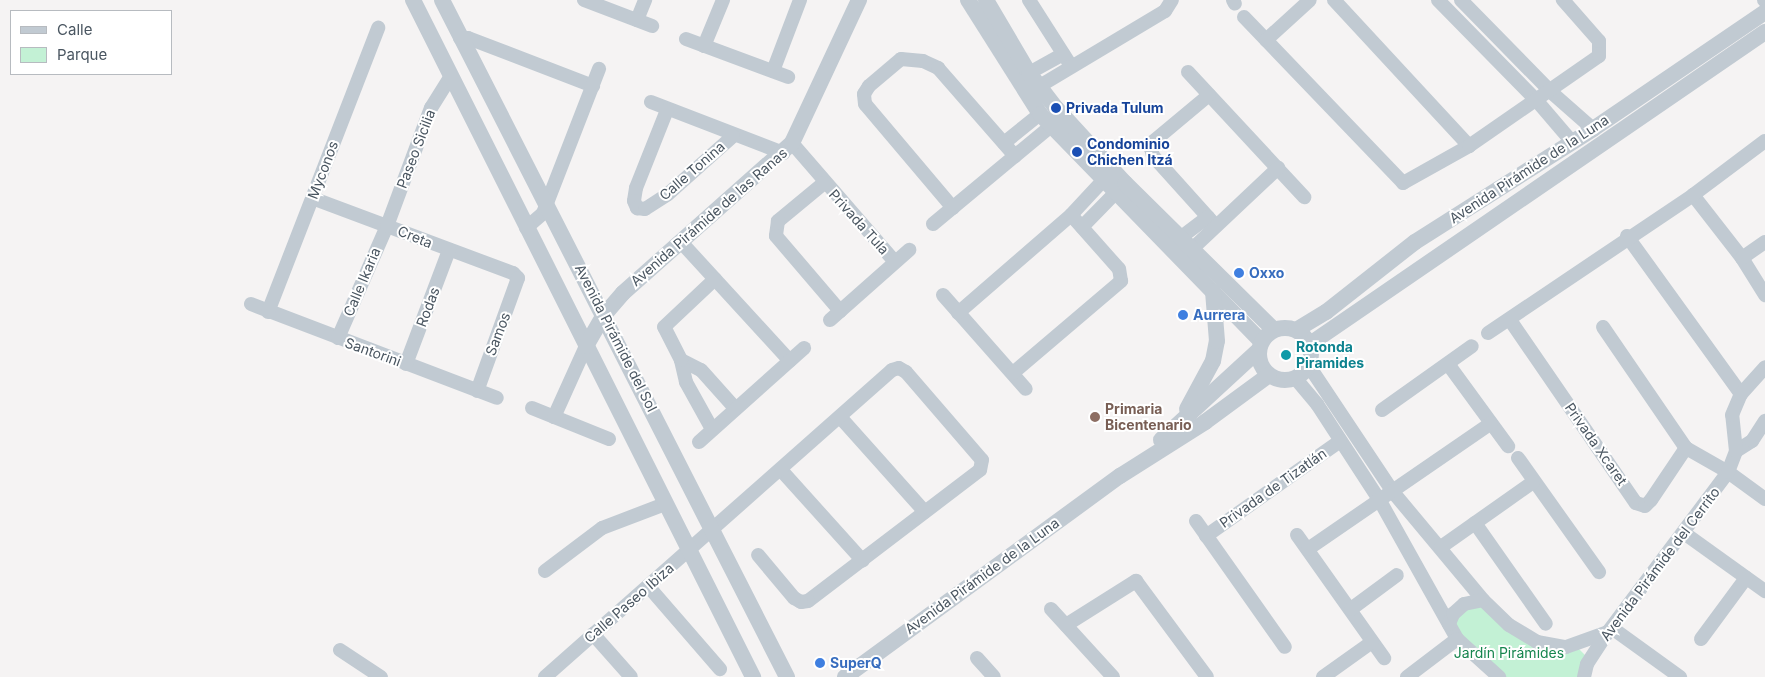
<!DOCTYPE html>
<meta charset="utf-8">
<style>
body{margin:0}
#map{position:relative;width:1765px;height:677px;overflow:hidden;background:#f5f3f3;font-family:Inter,sans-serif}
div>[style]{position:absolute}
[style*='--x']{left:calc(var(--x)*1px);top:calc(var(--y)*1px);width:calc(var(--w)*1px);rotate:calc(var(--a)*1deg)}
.green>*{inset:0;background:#c3f1d5}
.minor>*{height:14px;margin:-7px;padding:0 7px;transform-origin:7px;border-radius:7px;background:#c1cad2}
.tertiary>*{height:16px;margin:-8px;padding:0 8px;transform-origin:8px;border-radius:8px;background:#c1cad2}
.tertiary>.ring{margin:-8px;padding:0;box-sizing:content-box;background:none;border:16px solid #c1cad2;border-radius:50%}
.dots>*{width:14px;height:14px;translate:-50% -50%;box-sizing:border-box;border:2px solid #fff;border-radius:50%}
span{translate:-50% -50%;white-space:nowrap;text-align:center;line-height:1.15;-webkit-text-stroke:4px #fff;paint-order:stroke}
.transit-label{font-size:14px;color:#164399;font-weight:700}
.left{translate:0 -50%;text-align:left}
.street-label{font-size:14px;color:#4a5661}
.shop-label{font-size:14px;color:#366cbe;font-weight:700}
.culture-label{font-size:14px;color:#0d838f;font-weight:700}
.education-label{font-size:14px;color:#785e54;font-weight:700}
.park-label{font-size:14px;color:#17864f}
.legend{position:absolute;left:10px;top:10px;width:162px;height:65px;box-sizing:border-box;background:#fff;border:1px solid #b7bbc0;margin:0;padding:6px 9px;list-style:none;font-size:15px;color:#4a5661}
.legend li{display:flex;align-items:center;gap:10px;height:25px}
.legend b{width:25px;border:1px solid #b7bbc0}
</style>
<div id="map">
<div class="green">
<div style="clip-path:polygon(1473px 601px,1537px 642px,1575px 645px,1586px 656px,1584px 677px,1499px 677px,1457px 639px,1453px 614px)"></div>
</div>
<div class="minor">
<div style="--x:584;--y:0;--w:73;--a:20.9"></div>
<div style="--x:1029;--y:0;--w:78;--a:57.5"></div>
<div style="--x:1233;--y:0;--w:4;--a:63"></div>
<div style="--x:1334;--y:0;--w:199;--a:47.2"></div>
<div style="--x:1438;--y:0;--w:141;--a:45.6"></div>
<div style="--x:1537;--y:101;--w:54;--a:49.5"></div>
<div style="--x:1461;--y:0;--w:129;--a:45.6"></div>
<div style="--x:1551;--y:92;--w:56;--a:41.4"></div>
<div style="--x:1764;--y:0;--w:1;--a:45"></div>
<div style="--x:1244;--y:17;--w:230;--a:46.2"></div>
<div style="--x:1403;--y:183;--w:76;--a:-29.3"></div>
<div style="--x:1469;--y:146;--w:158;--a:-34.7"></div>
<div style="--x:1599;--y:56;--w:15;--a:-90"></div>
<div style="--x:1599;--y:41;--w:55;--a:-131.3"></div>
<div style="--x:637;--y:20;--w:22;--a:-68"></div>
<div style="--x:460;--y:38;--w:8;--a:0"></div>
<div style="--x:468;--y:38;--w:134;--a:21"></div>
<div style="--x:686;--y:39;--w:109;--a:20.4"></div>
<div style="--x:1266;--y:40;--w:59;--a:-42.3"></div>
<div style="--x:704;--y:46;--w:50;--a:-67.6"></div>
<div style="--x:773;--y:71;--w:76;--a:-69.2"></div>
<div style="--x:1188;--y:72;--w:171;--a:47.1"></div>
<div style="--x:1029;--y:73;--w:39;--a:-29"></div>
<div style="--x:1038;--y:87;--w:148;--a:-30.9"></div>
<div style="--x:1165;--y:11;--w:13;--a:-58"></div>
<div style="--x:1209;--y:95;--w:72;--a:140.1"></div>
<div style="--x:1154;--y:141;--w:8;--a:113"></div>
<div style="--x:1151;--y:148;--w:8;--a:76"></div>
<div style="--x:1153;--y:156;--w:94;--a:48"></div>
<div style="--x:651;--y:102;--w:142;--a:21.1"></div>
<div style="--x:667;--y:110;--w:84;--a:111.7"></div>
<div style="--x:636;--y:188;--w:13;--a:99"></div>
<div style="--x:634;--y:201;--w:8;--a:67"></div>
<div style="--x:637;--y:208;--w:8;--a:7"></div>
<div style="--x:645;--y:209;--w:27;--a:-33"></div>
<div style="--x:668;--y:194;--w:87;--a:-41.7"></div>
<div style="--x:792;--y:143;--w:157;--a:49.1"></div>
<div style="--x:1004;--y:143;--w:46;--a:-38.9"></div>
<div style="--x:824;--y:183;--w:60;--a:140.4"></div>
<div style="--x:778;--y:221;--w:15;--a:98"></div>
<div style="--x:776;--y:236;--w:99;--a:49.5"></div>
<div style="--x:1693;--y:195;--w:80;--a:52.1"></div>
<div style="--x:1742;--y:258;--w:44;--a:58.1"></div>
<div style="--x:312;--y:198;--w:215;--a:20.5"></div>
<div style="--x:513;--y:273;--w:7;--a:45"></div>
<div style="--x:518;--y:278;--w:120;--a:109.9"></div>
<div style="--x:953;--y:208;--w:136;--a:-130.2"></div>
<div style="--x:865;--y:104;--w:10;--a:-96"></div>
<div style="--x:864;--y:94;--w:9;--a:-58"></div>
<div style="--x:869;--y:86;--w:42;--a:-40.2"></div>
<div style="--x:901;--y:59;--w:22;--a:5"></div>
<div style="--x:923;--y:61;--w:17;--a:25"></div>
<div style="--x:938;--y:68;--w:117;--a:48.8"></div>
<div style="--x:933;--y:224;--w:153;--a:-39.7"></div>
<div style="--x:1082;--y:227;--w:59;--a:-45.7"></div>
<div style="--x:526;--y:228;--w:23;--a:-41"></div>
<div style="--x:543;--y:213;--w:11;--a:-68"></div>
<div style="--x:547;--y:203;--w:144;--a:-68.8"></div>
<div style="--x:1627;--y:236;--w:195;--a:54.2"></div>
<div style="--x:1180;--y:238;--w:35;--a:-37"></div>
<div style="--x:681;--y:242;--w:161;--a:47.5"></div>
<div style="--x:1191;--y:250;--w:120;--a:-43.3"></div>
<div style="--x:1742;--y:258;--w:28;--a:-35"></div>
<div style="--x:943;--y:295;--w:125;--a:48.6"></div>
<div style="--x:251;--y:304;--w:263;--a:20.9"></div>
<div style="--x:268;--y:312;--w:305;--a:-68.8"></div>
<div style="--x:958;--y:313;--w:150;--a:-40.9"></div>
<div style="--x:1071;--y:215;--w:57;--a:-47.1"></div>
<div style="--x:830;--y:320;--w:106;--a:-41.5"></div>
<div style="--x:1510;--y:320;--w:222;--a:55.5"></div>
<div style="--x:1636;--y:503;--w:9;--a:18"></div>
<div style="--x:1645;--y:506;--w:8;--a:-45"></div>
<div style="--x:1651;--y:500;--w:63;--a:-56.1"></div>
<div style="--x:1603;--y:327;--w:147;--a:55.6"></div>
<div style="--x:1686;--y:448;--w:48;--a:29.7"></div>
<div style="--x:1728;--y:472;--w:46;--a:36.1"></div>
<div style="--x:1488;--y:333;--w:247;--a:-33.9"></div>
<div style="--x:1693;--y:195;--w:90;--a:-36.9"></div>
<div style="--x:338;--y:338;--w:122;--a:-66.4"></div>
<div style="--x:387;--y:226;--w:126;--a:-69.6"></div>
<div style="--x:431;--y:108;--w:38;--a:-58"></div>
<div style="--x:681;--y:360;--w:22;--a:27"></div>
<div style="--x:701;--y:370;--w:51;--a:48.2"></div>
<div style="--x:406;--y:364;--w:122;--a:-69.3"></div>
<div style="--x:1448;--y:364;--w:102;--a:53.8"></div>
<div style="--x:1309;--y:366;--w:151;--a:56.3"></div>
<div style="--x:1393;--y:492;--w:141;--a:50.2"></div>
<div style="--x:1483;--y:600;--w:36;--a:44"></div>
<div style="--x:1509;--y:625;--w:33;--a:31"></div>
<div style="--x:1537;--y:642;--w:29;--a:10"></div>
<div style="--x:1566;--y:647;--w:45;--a:-19.7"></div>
<div style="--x:1013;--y:373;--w:142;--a:-40.4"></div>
<div style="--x:1121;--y:281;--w:12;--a:-99"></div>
<div style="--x:1119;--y:269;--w:72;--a:-131.6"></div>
<div style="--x:1296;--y:379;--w:33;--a:50"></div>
<div style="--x:1317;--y:404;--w:116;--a:57"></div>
<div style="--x:1380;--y:501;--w:158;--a:60.8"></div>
<div style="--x:1457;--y:639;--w:57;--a:42.1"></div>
<div style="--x:532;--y:408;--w:83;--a:21.9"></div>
<div style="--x:1382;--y:410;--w:110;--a:-35.4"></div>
<div style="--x:554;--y:417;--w:78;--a:-65.7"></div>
<div style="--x:840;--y:417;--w:127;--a:48.2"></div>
<div style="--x:712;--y:429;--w:54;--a:-119"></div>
<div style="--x:686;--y:382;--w:23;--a:-103"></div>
<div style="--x:681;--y:360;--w:37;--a:-117"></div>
<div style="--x:664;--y:327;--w:70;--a:-43.3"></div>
<div style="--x:699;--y:442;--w:141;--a:-41.8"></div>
<div style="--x:1736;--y:451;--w:19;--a:-32"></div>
<div style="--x:1752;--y:441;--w:24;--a:-57"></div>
<div style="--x:1518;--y:458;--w:140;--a:54.6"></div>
<div style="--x:781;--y:470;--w:122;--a:48"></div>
<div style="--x:1196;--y:521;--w:154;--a:54.8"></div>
<div style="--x:1475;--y:523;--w:123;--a:54.9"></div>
<div style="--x:1684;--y:533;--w:100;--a:35.6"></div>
<div style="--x:1297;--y:535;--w:151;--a:54.7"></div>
<div style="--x:1206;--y:536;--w:164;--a:-35.3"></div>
<div style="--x:1441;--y:547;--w:113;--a:-35.2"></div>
<div style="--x:1308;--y:549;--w:222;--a:-34.5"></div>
<div style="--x:545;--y:571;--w:71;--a:-37"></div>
<div style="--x:602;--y:528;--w:67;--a:-20.9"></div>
<div style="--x:648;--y:586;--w:110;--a:49.1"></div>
<div style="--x:1051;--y:609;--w:92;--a:47.6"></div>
<div style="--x:1351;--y:609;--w:57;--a:-36.5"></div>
<div style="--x:1449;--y:624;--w:11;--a:-68"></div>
<div style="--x:1453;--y:614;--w:15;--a:-42"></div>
<div style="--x:1464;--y:604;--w:19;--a:-12"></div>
<div style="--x:1066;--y:625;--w:83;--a:-32.2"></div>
<div style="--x:1136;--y:581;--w:119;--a:53.5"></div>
<div style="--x:1612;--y:628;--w:84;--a:35.8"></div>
<div style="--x:593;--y:634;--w:57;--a:48.5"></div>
<div style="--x:1701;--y:639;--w:76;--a:-53.6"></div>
<div style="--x:340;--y:650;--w:49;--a:33.4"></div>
<div style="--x:977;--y:658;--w:25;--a:48"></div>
<div style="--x:545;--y:677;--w:463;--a:-41.5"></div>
<div style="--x:892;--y:370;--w:7;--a:-16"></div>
<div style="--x:899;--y:368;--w:8;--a:30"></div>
<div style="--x:906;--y:372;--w:116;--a:49.2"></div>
<div style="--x:982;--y:460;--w:10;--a:101"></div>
<div style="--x:980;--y:470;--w:216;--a:142.7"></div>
<div style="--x:808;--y:601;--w:7;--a:172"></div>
<div style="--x:801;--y:602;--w:8;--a:-150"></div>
<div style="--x:794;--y:598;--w:56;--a:-129.9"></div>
<div style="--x:1323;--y:677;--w:60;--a:-35.5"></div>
<div style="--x:1407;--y:677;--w:63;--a:-37.2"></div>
<div style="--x:1584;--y:677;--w:13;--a:-77"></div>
<div style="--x:1587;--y:664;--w:38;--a:-57"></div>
<div style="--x:1608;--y:632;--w:200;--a:-53.1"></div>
<div style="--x:1728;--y:472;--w:22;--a:-69"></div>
<div style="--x:1736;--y:451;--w:36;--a:-96"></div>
<div style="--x:1732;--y:415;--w:23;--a:-67"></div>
<div style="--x:1741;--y:394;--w:36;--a:-48"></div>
</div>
<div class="tertiary">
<div style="--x:413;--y:0;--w:758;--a:63.33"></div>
<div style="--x:442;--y:0;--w:760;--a:63"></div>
<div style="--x:968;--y:0;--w:135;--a:57.7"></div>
<div style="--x:1040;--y:114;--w:318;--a:45.8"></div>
<div style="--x:986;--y:0;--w:85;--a:59.5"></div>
<div style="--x:1029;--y:73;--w:44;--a:52.4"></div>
<div style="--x:1056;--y:108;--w:102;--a:47.4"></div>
<div style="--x:1125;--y:183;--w:209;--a:44.6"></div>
<div class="ring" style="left:1259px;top:328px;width:36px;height:36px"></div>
<div style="--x:1296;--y:330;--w:35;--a:-31"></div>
<div style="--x:1326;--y:312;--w:113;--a:-38.2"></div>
<div style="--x:1415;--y:242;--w:211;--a:-32.4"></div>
<div style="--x:1593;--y:129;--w:208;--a:-34.2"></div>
<div style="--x:1310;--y:344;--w:552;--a:-34.44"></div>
<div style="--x:586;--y:346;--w:36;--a:-60"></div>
<div style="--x:604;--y:315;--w:29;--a:-49"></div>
<div style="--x:623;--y:293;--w:226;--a:-41.6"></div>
<div style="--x:792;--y:143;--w:158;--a:-64.9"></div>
<div style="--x:1187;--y:409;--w:55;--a:-61.6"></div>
<div style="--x:1213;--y:361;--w:20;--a:-79"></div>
<div style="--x:1217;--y:341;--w:50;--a:-94.6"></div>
<div style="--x:1161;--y:440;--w:133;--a:-42.6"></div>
<div style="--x:845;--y:677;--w:341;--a:-36.2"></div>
<div style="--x:1120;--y:476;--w:101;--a:-32.4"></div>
<div style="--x:1205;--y:422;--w:79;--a:-36.3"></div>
</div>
<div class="dots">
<div style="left:1056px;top:108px;background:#1a4fb4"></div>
<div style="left:1077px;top:152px;background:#1a4fb4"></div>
<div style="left:1239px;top:273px;background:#3f7fe0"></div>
<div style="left:1183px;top:315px;background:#3f7fe0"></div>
<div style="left:1286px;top:355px;background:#0f9aa8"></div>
<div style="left:1095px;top:417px;background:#8d6e63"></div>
<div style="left:820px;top:663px;background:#3f7fe0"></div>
</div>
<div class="transit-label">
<span class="left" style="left:1066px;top:108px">Privada Tulum</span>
<span class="left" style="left:1087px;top:152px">Condominio<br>Chichen Itzá</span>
</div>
<div class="street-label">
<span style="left:416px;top:149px;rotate:-69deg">Paseo Sicilia</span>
<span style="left:1529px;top:169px;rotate:-33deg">Avenida Pirámide de la Luna</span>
<span style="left:323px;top:170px;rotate:-69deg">Myconos</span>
<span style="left:692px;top:171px;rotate:-41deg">Calle Tonina</span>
<span style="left:709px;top:217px;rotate:-41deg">Avenida Pirámide de las Ranas</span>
<span style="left:859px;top:222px;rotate:48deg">Privada Tula</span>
<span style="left:415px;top:237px;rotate:22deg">Creta</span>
<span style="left:362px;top:282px;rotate:-67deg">Calle Ikaria</span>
<span style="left:428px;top:307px;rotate:-69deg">Rodas</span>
<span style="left:498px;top:334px;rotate:-69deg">Samos</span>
<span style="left:616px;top:338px;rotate:63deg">Avenida Pirámide del Sol</span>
<span style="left:373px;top:352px;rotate:20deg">Santorini</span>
<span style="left:1596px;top:444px;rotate:55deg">Privada Xcaret</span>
<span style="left:1273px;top:488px;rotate:-35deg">Privada de Tizatlán</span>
<span style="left:1660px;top:564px;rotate:-53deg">Avenida Pirámide del Cerrito</span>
<span style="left:982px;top:576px;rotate:-36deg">Avenida Pirámide de la Luna</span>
<span style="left:629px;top:603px;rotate:-41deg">Calle Paseo Ibiza</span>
</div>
<div class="shop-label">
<span class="left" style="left:1249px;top:273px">Oxxo</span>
<span class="left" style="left:1193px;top:315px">Aurrera</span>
<span class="left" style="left:830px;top:663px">SuperQ</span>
</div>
<div class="culture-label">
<span class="left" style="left:1296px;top:355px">Rotonda<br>Piramides</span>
</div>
<div class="education-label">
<span class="left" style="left:1105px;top:417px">Primaria<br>Bicentenario</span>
</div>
<div class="park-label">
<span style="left:1509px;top:653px">Jardín Pirámides</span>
</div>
<ul class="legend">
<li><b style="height:6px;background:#c1cad2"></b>Calle</li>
<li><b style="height:14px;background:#c3f1d5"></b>Parque</li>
</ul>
</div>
